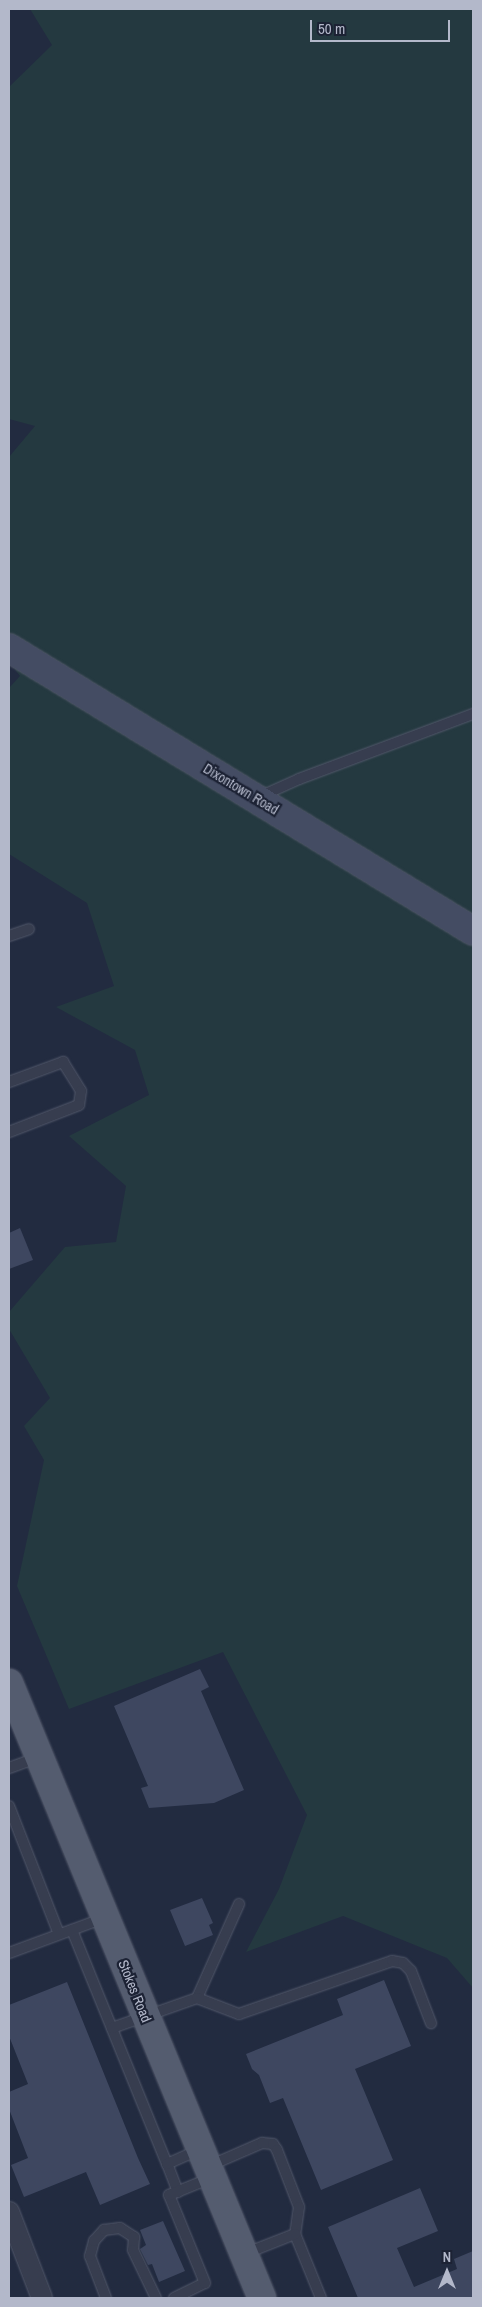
<!DOCTYPE html>
<style>
body{margin:0}
#map{position:relative;width:482px;height:2307px;overflow:hidden;background:#222b40;font-family:"Archivo Narrow",sans-serif}
div>[style]{position:absolute}
[style*='--x']{left:calc(var(--x)*1px);top:calc(var(--y)*1px);width:calc(var(--w)*1px);rotate:calc(var(--a)*1deg)}
.green>*{inset:0;background:#243940}
.building>*{inset:0;background:#3e4760}
.roads{filter:drop-shadow(0 0 1px #52586a) drop-shadow(0 0 1px #52586a)}
.lane>*{height:10px;margin:-5px;padding:0 5px;transform-origin:5px;border-radius:5px;background:#373d4f}
.street>*{height:20px;margin:-10px;padding:0 10px;transform-origin:10px;border-radius:10px;background:#373d4f}
.secondary>*{height:28px;margin:-14px;padding:0 14px;transform-origin:14px;border-radius:14px;background:#444c63}
.primary>*{height:28px;margin:-14px;padding:0 14px;transform-origin:14px;border-radius:14px;background:#545c6f}
span{translate:-50% -50%;white-space:nowrap;text-align:center;line-height:1.15;-webkit-text-stroke:4.5px #1c2234;paint-order:stroke}
.street-label{font-size:14px;color:#b3b8ca}
.frame{position:absolute;inset:0;border:10px solid #b3b8ca;pointer-events:none}
.north{position:absolute;left:422px;top:2247px;width:50px;height:50px;-webkit-text-stroke:4px #1c2234;paint-order:stroke;rotate:0deg;font-size:14px;font-weight:700;line-height:20px;text-align:center;color:#b3b8ca}
.north::after{content:'';display:block;margin:auto;width:18px;height:22px;background:#b3b8ca;clip-path:polygon(50% 0,100% 100%,50% 72%,0 100%)}
.scale{position:absolute;left:310px;top:20px;width:140px;height:22px;box-sizing:border-box;border:2px solid #b3b8ca;border-top:0;padding-left:6px;font-size:15px;line-height:18px;white-space:nowrap;color:#b3b8ca;-webkit-text-stroke:4px #1c2234;paint-order:stroke}
</style>
<div id="map">
<div class="green">
<div style="clip-path:polygon(30px 9px,473px 9px,473px 1988px,447px 1958px,343px 1916px,246px 1952px,279px 1889px,307px 1815px,223px 1652px,69px 1709px,17px 1586px,44px 1460px,24px 1426px,50px 1398px,9px 1329px,9px 1312px,65px 1247px,116px 1242px,126px 1186px,69px 1136px,149px 1095px,135px 1050px,56px 1007px,114px 986px,87px 903px,9px 854px,9px 688px,20px 676px,9px 662px,9px 457px,35px 426px,9px 419px,9px 87px,52px 45px)"></div>
</div>
<div class="building">
<div style="clip-path:polygon(20px 1228px,33px 1260px,9px 1269px,9px 1233px)"></div>
<div style="clip-path:polygon(200px 1669px,209px 1687px,201px 1691px,244px 1790px,214px 1803px,149px 1808px,141px 1788px,148px 1786px,114px 1706px)"></div>
<div style="clip-path:polygon(202px 1898px,213px 1923px,209px 1925px,213px 1935px,185px 1946px,170px 1910px)"></div>
<div style="clip-path:polygon(384px 1980px,411px 2046px,355px 2069px,393px 2160px,321px 2190px,283px 2098px,270px 2103px,259px 2075px,252px 2069px,246px 2054px,343px 2015px,337px 1999px)"></div>
<div style="clip-path:polygon(67px 1982px,138px 2158px,150px 2184px,100px 2205px,86px 2172px,24px 2197px,11px 2165px,28px 2158px,9px 2109px,9px 2092px,28px 2084px,9px 2036px,9px 2005px)"></div>
<div style="clip-path:polygon(420px 2188px,438px 2231px,397px 2248px,414px 2287px,457px 2269px,454px 2259px,473px 2251px,473px 2298px,358px 2298px,328px 2227px)"></div>
<div style="clip-path:polygon(163px 2221px,185px 2271px,159px 2282px,152px 2264px,148px 2265px,140px 2249px,146px 2245px,140px 2230px)"></div>
</div>
<div class="roads">
<div class="lane">
<div style="--x:259;--y:797;--w:44;--a:-24.2"></div>
<div style="--x:299;--y:779;--w:186;--a:-20.5"></div>
<div style="--x:9;--y:936;--w:21;--a:-19"></div>
<div style="--x:9;--y:1082;--w:58;--a:-20.3"></div>
<div style="--x:63;--y:1062;--w:34;--a:58"></div>
<div style="--x:81;--y:1091;--w:14;--a:98"></div>
<div style="--x:79;--y:1105;--w:75;--a:158.9"></div>
<div style="--x:9;--y:1768;--w:32;--a:-20"></div>
<div style="--x:9;--y:1806;--w:137;--a:68.7"></div>
<div style="--x:72;--y:1930;--w:253;--a:67.9"></div>
<div style="--x:9;--y:1953;--w:101;--a:-20.2"></div>
<div style="--x:197;--y:1998;--w:103;--a:-65.9"></div>
<div style="--x:112;--y:2028;--w:90;--a:-19.4"></div>
<div style="--x:197;--y:1998;--w:45;--a:20.9"></div>
<div style="--x:239;--y:2014;--w:162;--a:-19.1"></div>
<div style="--x:392;--y:1961;--w:11;--a:10"></div>
<div style="--x:403;--y:1963;--w:11;--a:45"></div>
<div style="--x:411;--y:1971;--w:56;--a:69"></div>
<div style="--x:209;--y:2166;--w:58;--a:-23.5"></div>
<div style="--x:262;--y:2143;--w:11;--a:5"></div>
<div style="--x:273;--y:2144;--w:7;--a:56"></div>
<div style="--x:277;--y:2150;--w:61;--a:68.9"></div>
<div style="--x:299;--y:2207;--w:27;--a:98"></div>
<div style="--x:295;--y:2234;--w:69;--a:67.9"></div>
<div style="--x:178;--y:2192;--w:30;--a:-111"></div>
<div style="--x:167;--y:2164;--w:35;--a:-24"></div>
<div style="--x:244;--y:2254;--w:55;--a:-21.4"></div>
<div style="--x:106;--y:2298;--w:45;--a:-110.9"></div>
<div style="--x:90;--y:2256;--w:16;--a:-75"></div>
<div style="--x:94;--y:2241;--w:15;--a:-48"></div>
<div style="--x:104;--y:2230;--w:16;--a:-7"></div>
<div style="--x:120;--y:2228;--w:17;--a:33"></div>
<div style="--x:134;--y:2237;--w:13;--a:94"></div>
<div style="--x:133;--y:2250;--w:53;--a:64.4"></div>
<div style="--x:174;--y:2298;--w:34;--a:-26"></div>
<div style="--x:205;--y:2283;--w:95;--a:-112.2"></div>
<div style="--x:169;--y:2195;--w:45;--a:-22"></div>
</div>
<div class="street">
<div style="--x:9;--y:2212;--w:92;--a:69"></div>
</div>
<div class="secondary">
<div style="--x:9;--y:648;--w:543;--a:31.38"></div>
</div>
<div class="primary">
<div style="--x:9;--y:1683;--w:665;--a:67.64"></div>
</div>
</div>
<div class="street-label">
<span style="left:241px;top:789px;rotate:31deg">Dixontown Road</span>
<span style="left:135px;top:1991px;rotate:68deg">Stokes Road</span>
</div>
<div class="frame"></div>
<div class="north">N</div>
<div class="scale">50 m</div>
</div>
